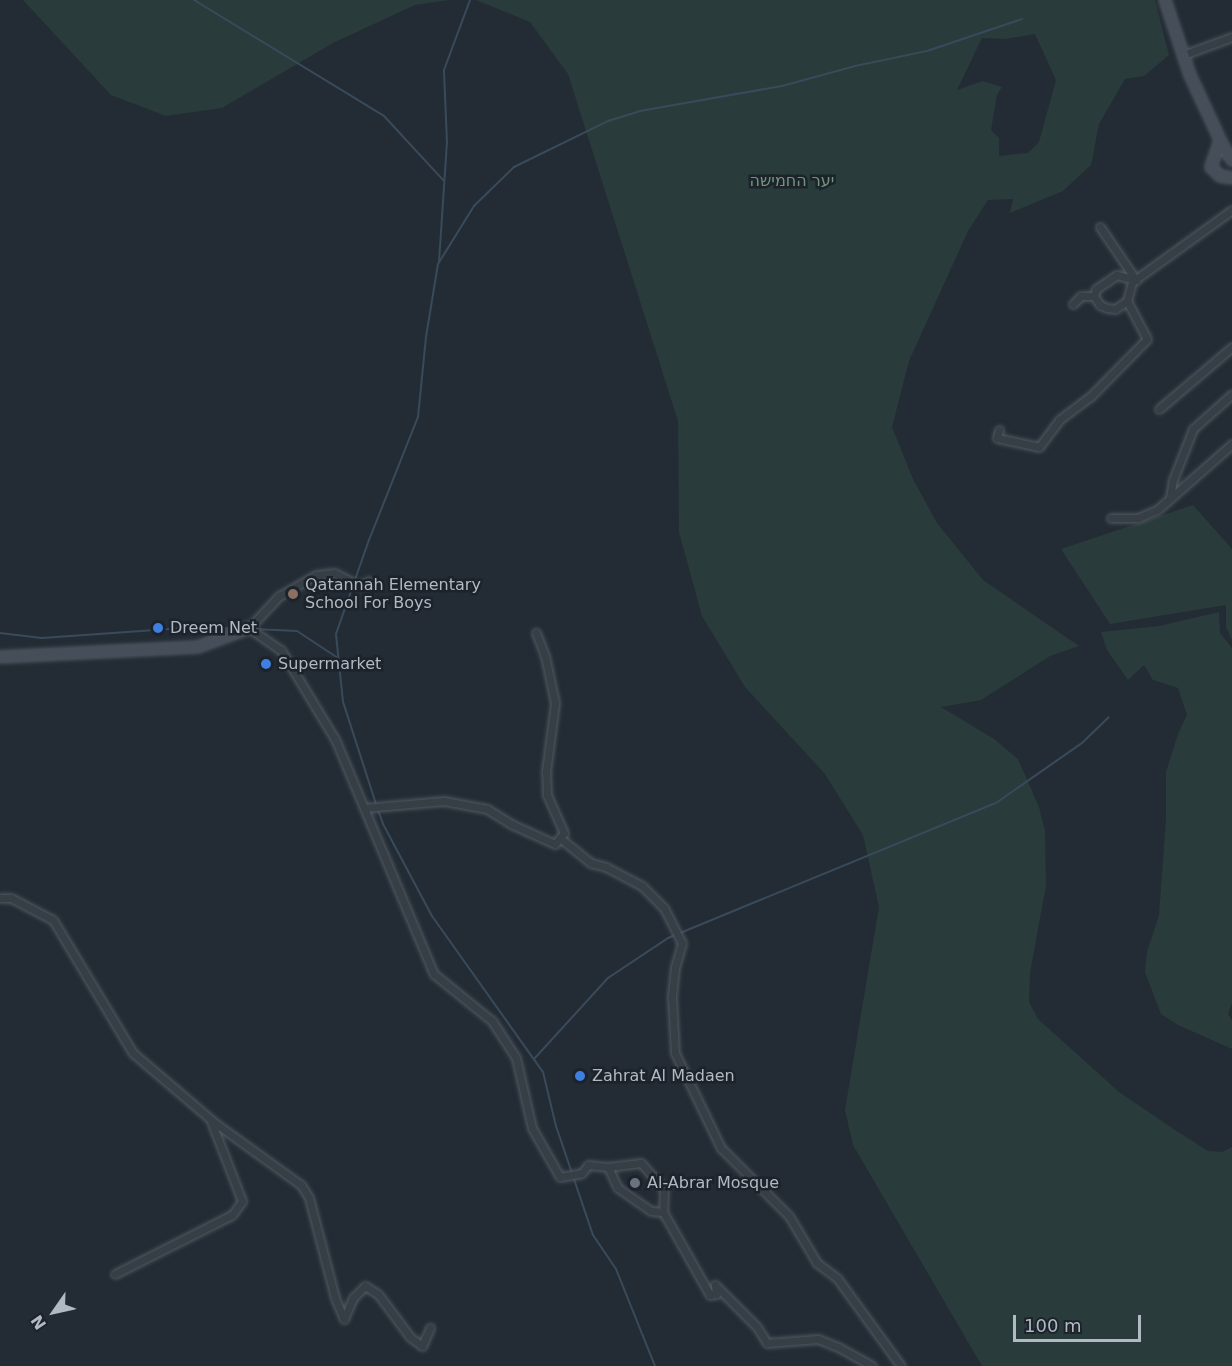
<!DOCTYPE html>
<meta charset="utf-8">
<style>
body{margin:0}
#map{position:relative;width:1232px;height:1366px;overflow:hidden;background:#232c35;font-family:"DejaVu Sans","Noto Sans Hebrew",sans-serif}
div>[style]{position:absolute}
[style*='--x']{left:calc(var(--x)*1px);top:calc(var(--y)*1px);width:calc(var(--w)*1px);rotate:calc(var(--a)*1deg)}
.green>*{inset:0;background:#293b3a}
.stream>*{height:2px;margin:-1px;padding:0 1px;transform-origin:1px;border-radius:1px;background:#394a5b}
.roads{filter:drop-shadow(0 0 2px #515961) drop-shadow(0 0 2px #515961)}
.street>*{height:7px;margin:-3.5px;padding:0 3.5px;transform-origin:3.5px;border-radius:3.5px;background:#363e46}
.secondary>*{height:10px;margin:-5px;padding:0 5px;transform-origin:5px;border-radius:5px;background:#454e59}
.dots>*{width:16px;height:16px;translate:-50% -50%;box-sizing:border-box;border:3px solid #1c232b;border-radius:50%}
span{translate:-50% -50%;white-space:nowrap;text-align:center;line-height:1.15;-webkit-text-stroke:5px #1c232b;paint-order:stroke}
.park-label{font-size:16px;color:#729678}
.poi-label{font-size:16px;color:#b1b9c3}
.left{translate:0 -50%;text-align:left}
.north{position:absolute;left:24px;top:1282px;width:60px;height:60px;-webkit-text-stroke:4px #1c232b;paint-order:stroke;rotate:236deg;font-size:16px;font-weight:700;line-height:24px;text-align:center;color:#b1b9c3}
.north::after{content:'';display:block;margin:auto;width:21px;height:27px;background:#b1b9c3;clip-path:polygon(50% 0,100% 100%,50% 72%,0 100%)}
.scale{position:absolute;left:1013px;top:1315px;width:128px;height:27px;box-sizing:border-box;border:3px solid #b1b9c3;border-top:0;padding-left:8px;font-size:18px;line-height:21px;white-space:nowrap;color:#b1b9c3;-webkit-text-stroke:4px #1c232b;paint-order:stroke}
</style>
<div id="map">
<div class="green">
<div style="clip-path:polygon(23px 0,449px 0,415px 5px,333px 43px,222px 108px,166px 116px,111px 95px)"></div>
<div style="clip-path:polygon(evenodd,476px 0,1155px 0,1169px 55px,1144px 76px,1125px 79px,1099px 124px,1091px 165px,1063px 191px,1010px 213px,1013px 199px,988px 200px,968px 231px,909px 361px,892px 427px,913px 479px,937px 523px,983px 580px,1079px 646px,1050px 656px,981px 700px,941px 707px,994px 739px,1018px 759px,1039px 807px,1045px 831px,1046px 885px,1030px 973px,1029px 1002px,1038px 1019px,1119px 1092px,1175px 1130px,1208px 1151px,1222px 1152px,1232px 1147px,1232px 1366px,982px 1366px,853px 1145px,845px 1110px,879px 907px,863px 835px,825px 774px,745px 687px,702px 616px,679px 532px,678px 421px,568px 74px,530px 22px,476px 0,1035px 34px,1056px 80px,1039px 142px,1028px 153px,999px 156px,999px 138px,991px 130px,997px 95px,1002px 87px,983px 81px,957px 90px,982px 38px,1005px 39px,1035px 34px)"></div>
<div style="clip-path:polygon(1193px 505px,1232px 549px,1232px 640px,1226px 627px,1226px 605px,1110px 624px,1061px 549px)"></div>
<div style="clip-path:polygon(1219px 612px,1220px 633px,1232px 648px,1232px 1003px,1228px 1014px,1232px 1020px,1232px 1049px,1178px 1025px,1161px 1014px,1145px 972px,1147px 952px,1159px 915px,1166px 819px,1166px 772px,1178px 734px,1187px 715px,1178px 688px,1153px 680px,1144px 665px,1128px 680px,1107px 650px,1101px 632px,1159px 626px)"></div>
</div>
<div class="stream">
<div style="--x:194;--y:0;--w:223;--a:31.4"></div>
<div style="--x:384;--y:116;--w:88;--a:47.3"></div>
<div style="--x:439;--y:262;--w:119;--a:-86.2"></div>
<div style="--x:447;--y:143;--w:73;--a:-92.4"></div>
<div style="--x:444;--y:70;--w:75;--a:-69.6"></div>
<div style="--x:254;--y:629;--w:43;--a:2.7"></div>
<div style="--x:297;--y:631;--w:49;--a:33.4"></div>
<div style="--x:0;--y:633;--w:42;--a:6.8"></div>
<div style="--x:42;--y:638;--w:156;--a:-4"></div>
<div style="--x:198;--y:627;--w:35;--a:3"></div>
<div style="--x:376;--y:804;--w:107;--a:-107.9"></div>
<div style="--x:343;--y:702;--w:68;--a:-95.9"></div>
<div style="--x:336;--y:634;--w:100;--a:-70.7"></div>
<div style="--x:369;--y:540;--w:132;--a:-68.3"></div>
<div style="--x:418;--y:417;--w:80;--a:-84.3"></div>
<div style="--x:426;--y:337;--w:74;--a:-80.7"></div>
<div style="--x:438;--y:264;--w:68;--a:-58.2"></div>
<div style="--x:474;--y:206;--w:56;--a:-44.3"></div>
<div style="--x:514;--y:167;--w:105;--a:-26.1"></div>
<div style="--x:608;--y:121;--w:34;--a:-17"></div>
<div style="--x:640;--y:111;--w:144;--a:-10"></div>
<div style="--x:782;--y:86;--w:76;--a:-15.3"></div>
<div style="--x:855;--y:66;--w:74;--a:-11.8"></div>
<div style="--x:927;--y:51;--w:100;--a:-18.6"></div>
<div style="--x:378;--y:810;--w:15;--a:70"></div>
<div style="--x:383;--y:824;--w:104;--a:62"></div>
<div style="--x:432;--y:916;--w:191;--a:54.6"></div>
<div style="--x:543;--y:1072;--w:56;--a:76.5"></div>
<div style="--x:556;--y:1126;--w:115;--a:71.3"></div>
<div style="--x:593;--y:1235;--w:41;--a:55.9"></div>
<div style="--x:616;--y:1269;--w:105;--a:68.1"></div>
<div style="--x:534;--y:1059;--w:110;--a:-47.6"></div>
<div style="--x:608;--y:978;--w:72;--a:-33.7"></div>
<div style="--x:668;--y:938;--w:355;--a:-22.4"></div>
<div style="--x:996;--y:803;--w:105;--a:-34.9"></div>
<div style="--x:1082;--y:743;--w:37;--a:-44"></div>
</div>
<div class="roads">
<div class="street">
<div style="--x:1183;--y:55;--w:52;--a:-20.2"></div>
<div style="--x:1100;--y:227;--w:64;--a:55.8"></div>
<div style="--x:1127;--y:301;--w:14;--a:146"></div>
<div style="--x:1115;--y:309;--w:8;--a:-173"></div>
<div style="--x:1107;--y:308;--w:8;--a:-157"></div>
<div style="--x:1100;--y:305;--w:11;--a:-124"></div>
<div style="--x:1094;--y:296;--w:7;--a:-74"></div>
<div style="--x:1096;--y:289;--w:25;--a:-34"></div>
<div style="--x:1117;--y:275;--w:20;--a:15"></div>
<div style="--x:1073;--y:304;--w:11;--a:-45"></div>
<div style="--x:1081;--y:296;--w:13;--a:0"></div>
<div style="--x:1159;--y:409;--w:96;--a:-40.3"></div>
<div style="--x:999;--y:430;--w:8;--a:104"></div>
<div style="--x:997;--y:438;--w:43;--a:12.1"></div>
<div style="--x:1039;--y:447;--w:34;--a:-53"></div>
<div style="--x:1059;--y:420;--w:39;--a:-37"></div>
<div style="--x:1090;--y:397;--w:81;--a:-45.5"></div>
<div style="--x:1147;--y:339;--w:43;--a:-117.8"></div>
<div style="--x:1127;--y:301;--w:20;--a:-75"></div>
<div style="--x:1132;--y:282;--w:123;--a:-35.8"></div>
<div style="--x:1170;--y:498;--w:18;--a:-81"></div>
<div style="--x:1173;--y:480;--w:55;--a:-68.6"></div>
<div style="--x:1193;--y:429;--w:52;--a:-41.9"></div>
<div style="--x:1111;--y:518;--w:27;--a:0"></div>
<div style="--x:1138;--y:518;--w:21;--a:-23"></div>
<div style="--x:1157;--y:510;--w:100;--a:-41.3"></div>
<div style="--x:369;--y:581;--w:10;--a:151"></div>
<div style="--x:360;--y:586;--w:29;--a:-153"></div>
<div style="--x:334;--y:573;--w:18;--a:174"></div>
<div style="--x:316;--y:575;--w:43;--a:150.4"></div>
<div style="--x:279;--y:596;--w:44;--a:133.2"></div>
<div style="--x:249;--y:628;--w:39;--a:35"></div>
<div style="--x:281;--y:650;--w:104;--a:58.8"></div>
<div style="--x:335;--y:739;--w:255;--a:67.2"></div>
<div style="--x:434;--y:974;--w:75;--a:39"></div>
<div style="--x:492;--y:1021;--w:44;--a:57"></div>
<div style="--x:516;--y:1058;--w:72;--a:77.1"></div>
<div style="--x:532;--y:1128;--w:56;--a:60.3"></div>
<div style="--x:560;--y:1177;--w:22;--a:-10"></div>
<div style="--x:582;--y:1173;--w:10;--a:-53"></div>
<div style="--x:588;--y:1165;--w:20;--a:6"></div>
<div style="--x:608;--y:1167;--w:33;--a:-7"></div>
<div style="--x:641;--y:1163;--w:35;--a:49"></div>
<div style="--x:664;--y:1189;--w:23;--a:92"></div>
<div style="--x:663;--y:1212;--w:95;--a:60.5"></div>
<div style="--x:710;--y:1295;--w:6;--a:-9"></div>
<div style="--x:716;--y:1294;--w:9;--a:-96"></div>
<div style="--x:715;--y:1285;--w:59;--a:45"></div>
<div style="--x:757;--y:1327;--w:19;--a:58"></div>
<div style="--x:767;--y:1343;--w:51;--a:-4.5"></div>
<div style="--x:818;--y:1339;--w:22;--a:22"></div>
<div style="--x:838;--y:1347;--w:39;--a:29"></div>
<div style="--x:364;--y:808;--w:80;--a:-5"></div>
<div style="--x:444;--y:801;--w:44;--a:10.5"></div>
<div style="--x:487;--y:809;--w:28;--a:32"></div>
<div style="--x:511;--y:824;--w:48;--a:24.4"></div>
<div style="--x:555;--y:844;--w:14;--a:-51"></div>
<div style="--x:564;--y:833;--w:42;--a:-114.1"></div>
<div style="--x:547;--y:795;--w:23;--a:-92"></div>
<div style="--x:546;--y:772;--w:70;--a:-82.6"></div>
<div style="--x:555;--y:703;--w:48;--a:-102"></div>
<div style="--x:545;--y:656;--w:25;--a:-111"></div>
<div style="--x:560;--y:838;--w:40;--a:39"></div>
<div style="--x:591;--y:863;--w:16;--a:15"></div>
<div style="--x:606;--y:867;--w:41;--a:27.8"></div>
<div style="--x:642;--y:886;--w:31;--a:45"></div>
<div style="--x:664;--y:908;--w:39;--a:63"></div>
<div style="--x:682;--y:943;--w:25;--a:106"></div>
<div style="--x:675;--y:967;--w:31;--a:96"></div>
<div style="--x:672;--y:998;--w:55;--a:86.9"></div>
<div style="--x:675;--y:1053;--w:106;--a:64.2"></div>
<div style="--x:721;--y:1148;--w:96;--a:45"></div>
<div style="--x:789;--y:1216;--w:55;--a:59.2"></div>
<div style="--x:817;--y:1263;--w:25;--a:37"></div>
<div style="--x:837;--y:1278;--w:109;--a:54"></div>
<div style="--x:0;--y:898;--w:11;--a:0"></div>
<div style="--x:11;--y:898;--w:47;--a:27.6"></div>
<div style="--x:53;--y:920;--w:155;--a:59"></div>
<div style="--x:133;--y:1053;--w:108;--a:40.5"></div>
<div style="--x:215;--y:1123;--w:106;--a:35.8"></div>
<div style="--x:301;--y:1185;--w:15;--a:58"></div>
<div style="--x:309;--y:1198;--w:103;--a:75.4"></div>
<div style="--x:335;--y:1298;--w:23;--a:67"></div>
<div style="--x:344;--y:1319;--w:23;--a:-67"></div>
<div style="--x:353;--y:1298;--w:17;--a:-45"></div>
<div style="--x:365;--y:1286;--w:15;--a:32"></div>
<div style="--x:378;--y:1294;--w:54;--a:53.3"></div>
<div style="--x:410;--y:1337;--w:15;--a:37"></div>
<div style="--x:422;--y:1346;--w:20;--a:-66"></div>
<div style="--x:608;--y:1167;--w:23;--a:65"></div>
<div style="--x:618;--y:1188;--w:40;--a:34.9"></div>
<div style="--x:651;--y:1211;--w:12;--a:5"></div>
<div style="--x:115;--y:1274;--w:131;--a:-26.8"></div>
<div style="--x:232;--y:1215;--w:17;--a:-54"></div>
<div style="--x:242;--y:1201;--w:86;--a:-111.2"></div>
</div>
<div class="secondary">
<div style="--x:1165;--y:0;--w:79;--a:71.6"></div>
<div style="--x:1190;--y:75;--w:78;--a:65.1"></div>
<div style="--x:1223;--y:146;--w:17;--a:57"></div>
<div style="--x:1220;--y:141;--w:28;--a:109"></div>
<div style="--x:1211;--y:167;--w:13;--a:45"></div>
<div style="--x:1220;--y:176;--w:12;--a:9"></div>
<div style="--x:0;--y:657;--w:198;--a:-2.9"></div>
<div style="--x:198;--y:647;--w:54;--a:-20.4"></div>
</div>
</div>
<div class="dots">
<div style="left:293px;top:594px;background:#8d6e63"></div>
<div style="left:158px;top:628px;background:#3f7fe0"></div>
<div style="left:266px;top:664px;background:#3f7fe0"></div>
<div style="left:580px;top:1076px;background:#3f7fe0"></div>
<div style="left:635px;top:1183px;background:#6b7280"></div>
</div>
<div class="park-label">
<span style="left:792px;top:181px">יער החמישה</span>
</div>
<div class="poi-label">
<span class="left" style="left:305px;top:594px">Qatannah Elementary<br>School For Boys</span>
<span class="left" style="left:170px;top:628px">Dreem Net</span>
<span class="left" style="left:278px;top:664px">Supermarket</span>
<span class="left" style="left:592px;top:1076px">Zahrat Al Madaen</span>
<span class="left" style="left:647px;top:1183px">Al-Abrar Mosque</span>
</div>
<div class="north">N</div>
<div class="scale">100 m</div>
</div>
